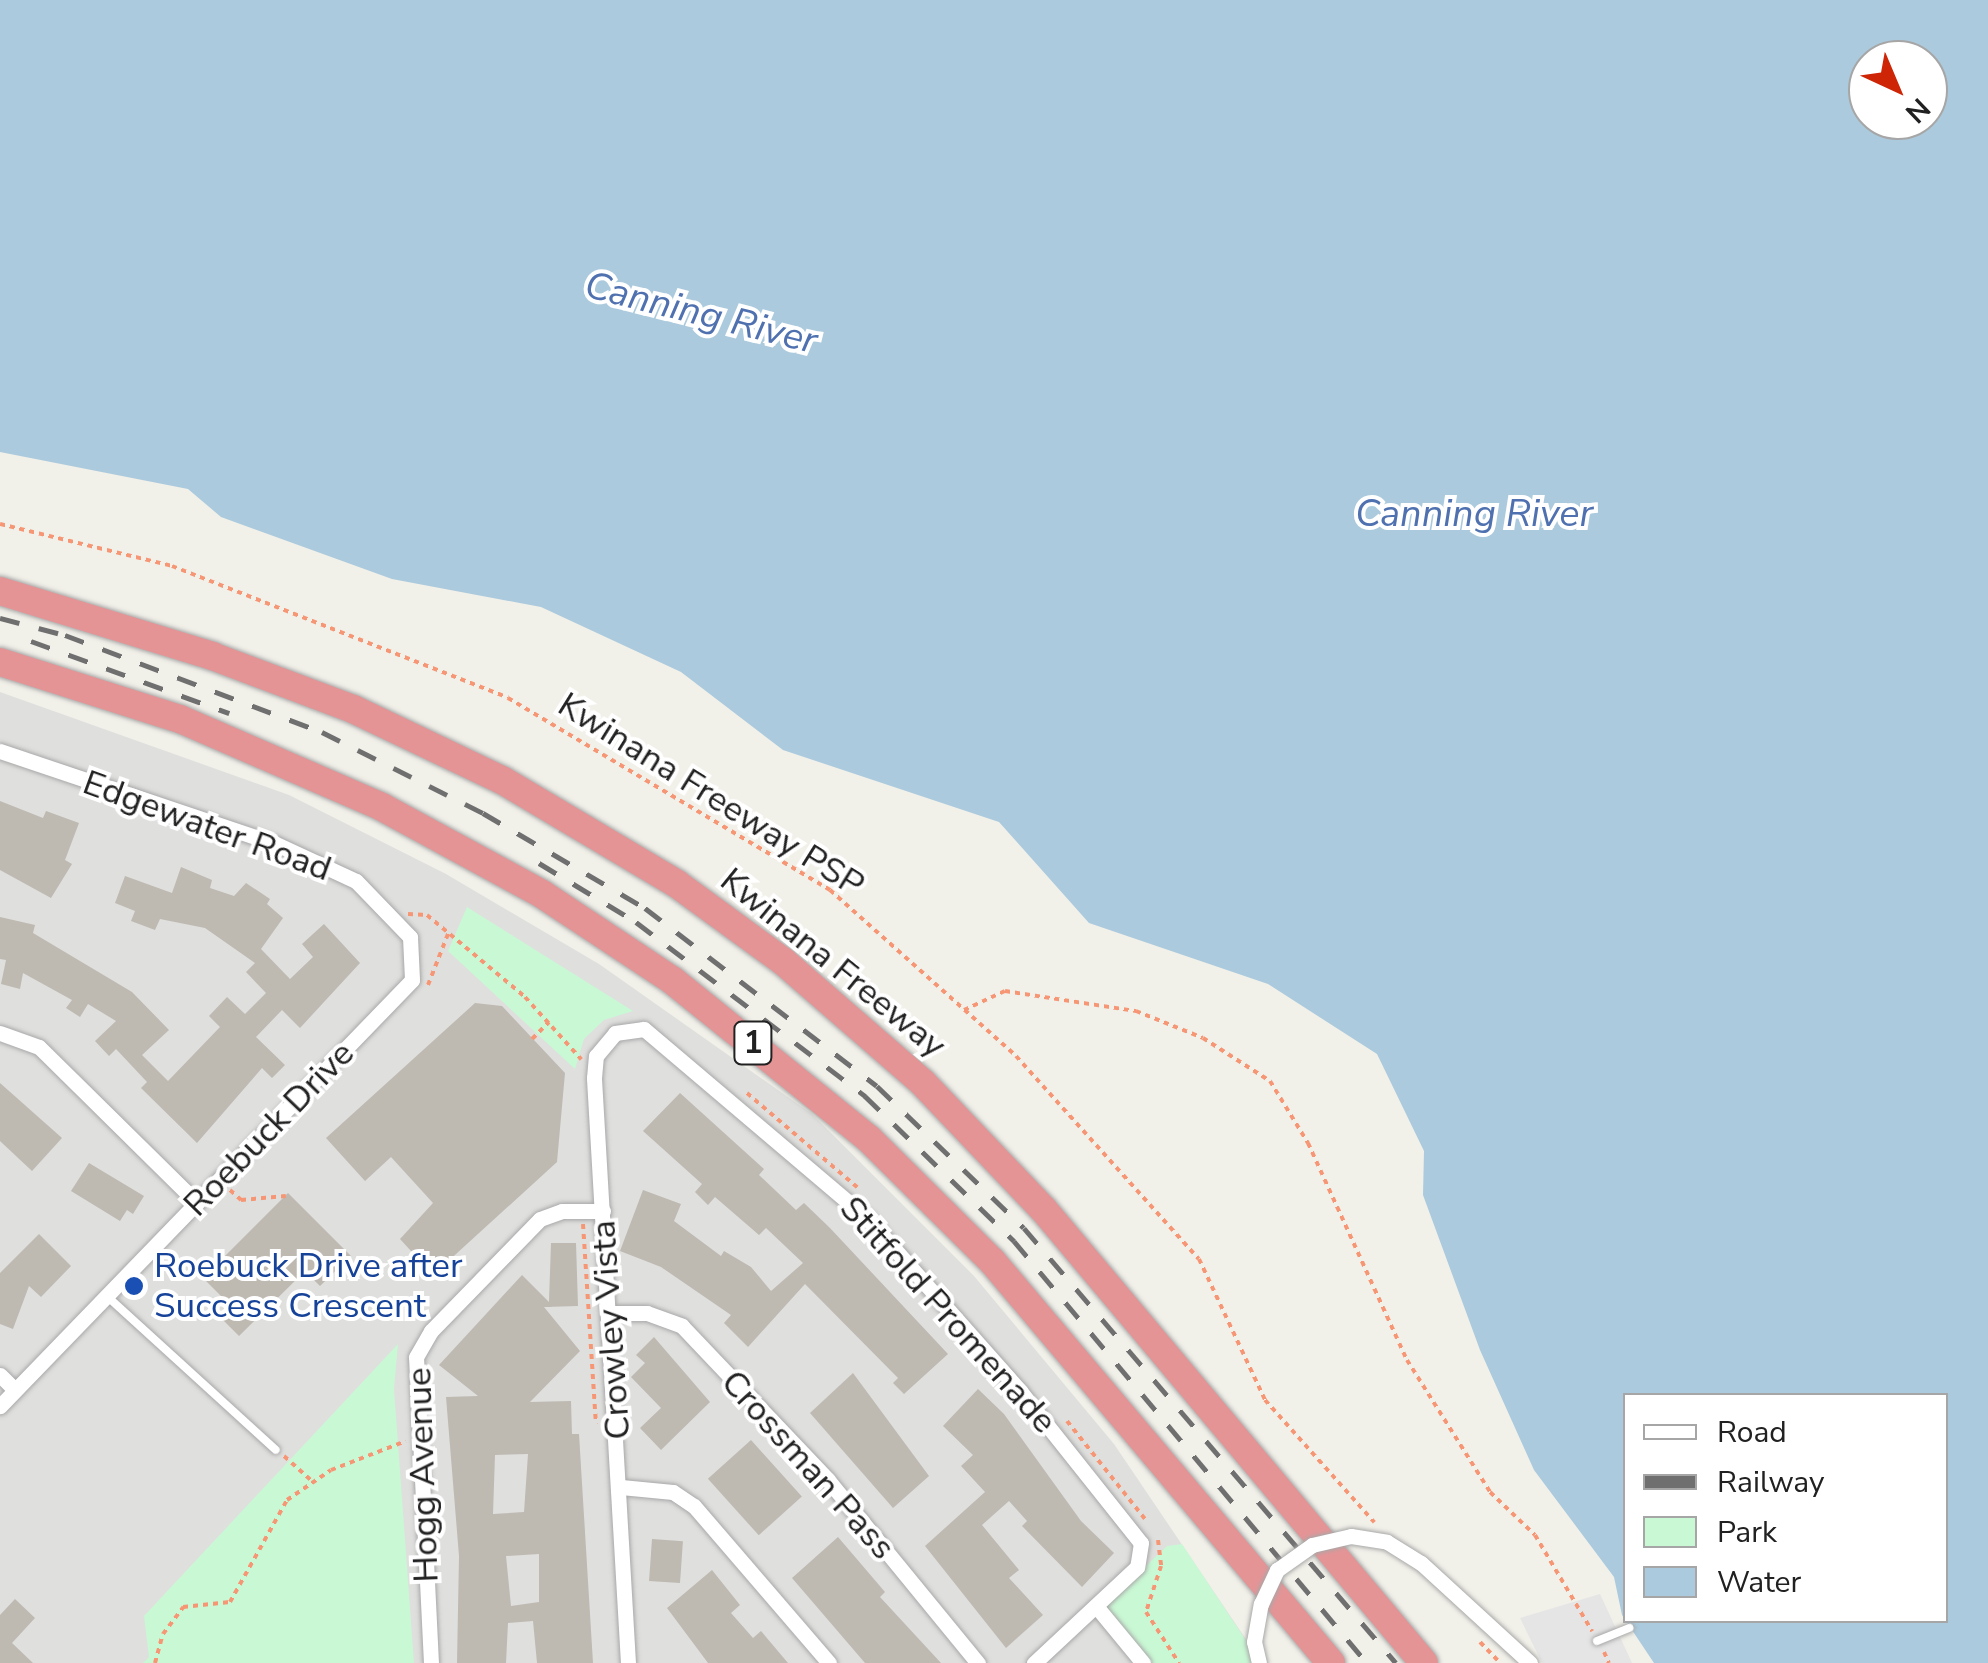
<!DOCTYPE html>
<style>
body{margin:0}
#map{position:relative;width:1988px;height:1663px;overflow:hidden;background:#f1f0e9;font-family:"Nunito Sans",sans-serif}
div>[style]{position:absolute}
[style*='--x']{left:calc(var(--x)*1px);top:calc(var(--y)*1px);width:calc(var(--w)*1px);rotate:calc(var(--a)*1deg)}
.residential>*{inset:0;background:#dfdfde}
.park>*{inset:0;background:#c9f8d4}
.parking>*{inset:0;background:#e5e5e5}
.water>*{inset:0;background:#abcadd}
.building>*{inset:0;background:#beb9b1;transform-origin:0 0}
.path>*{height:4px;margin-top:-2px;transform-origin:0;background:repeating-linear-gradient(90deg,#f69675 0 5px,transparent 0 10px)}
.roads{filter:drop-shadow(0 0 2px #a8a8a8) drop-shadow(0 0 2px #a8a8a8)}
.service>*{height:8px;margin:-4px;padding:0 4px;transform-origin:4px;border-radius:4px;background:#fff}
.minor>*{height:15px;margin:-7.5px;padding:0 7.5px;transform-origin:7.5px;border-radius:7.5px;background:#fff}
.motorway>*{height:28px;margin:-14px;padding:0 14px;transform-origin:14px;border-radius:14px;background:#e59496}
.rail>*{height:5px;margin-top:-2.5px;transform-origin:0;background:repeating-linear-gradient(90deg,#6f6f6f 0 20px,transparent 0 40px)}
.bridges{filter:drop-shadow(0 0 2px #a8a8a8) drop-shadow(0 0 2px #a8a8a8)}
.minor-bridge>*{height:15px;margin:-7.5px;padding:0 7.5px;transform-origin:7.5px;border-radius:7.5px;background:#fff}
.dots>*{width:28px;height:28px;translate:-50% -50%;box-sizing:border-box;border:5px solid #fff;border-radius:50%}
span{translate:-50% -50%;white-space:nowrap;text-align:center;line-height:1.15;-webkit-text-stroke:8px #fff;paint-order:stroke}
.shield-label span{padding:2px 8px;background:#fff;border:2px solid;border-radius:8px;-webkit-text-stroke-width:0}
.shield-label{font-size:32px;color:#212121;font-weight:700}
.street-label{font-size:35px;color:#212121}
.transit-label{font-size:35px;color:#164399}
.left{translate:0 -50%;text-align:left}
.water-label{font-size:38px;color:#4f71b0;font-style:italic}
.legend{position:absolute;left:1623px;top:1393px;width:325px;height:230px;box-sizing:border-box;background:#fff;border:2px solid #a6a6a6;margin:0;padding:12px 18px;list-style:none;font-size:30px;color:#212121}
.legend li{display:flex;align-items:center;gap:20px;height:50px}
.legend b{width:50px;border:2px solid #a6a6a6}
.north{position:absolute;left:1848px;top:40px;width:100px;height:100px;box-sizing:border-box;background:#fff;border:2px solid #a6a6a6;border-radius:50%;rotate:136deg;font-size:28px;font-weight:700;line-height:40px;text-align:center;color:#212121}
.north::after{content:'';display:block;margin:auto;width:35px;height:45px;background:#cd2506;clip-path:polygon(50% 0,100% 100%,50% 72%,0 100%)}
</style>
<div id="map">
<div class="residential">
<div style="clip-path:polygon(0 692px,289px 795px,446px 874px,599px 964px,812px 1114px,974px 1276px,1114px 1444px,1262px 1663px,0 1663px)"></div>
</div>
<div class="park">
<div style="clip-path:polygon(467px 907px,633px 1011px,604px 1020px,584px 1039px,575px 1069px,448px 951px)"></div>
<div style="clip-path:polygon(398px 1344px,394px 1389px,414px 1663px,143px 1663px,149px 1657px,144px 1616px)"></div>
<div style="clip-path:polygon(1182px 1544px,1249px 1645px,1253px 1663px,1149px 1663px,1103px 1606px,1167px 1546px)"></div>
</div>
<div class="parking">
<div style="clip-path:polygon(1600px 1594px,1632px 1663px,1542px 1663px,1520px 1618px)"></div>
</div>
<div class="water">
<div style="clip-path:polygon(evenodd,0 0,1988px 0,1988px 1663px,1654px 1663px,1622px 1615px,1614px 1577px,1534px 1470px,1480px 1350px,1423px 1195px,1424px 1151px,1377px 1054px,1268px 984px,1089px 923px,999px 822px,783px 750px,681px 672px,541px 607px,392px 579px,221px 517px,188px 489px,0 452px,0 0,1868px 60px,1928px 60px,1928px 120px,1868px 120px,1868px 60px,0 0,1626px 1396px,1946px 1396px,1946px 1620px,1626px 1620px,1626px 1396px)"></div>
</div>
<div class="building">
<div style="clip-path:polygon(0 801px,43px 818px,46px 811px,79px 823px,65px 860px,72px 864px,51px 898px,0 870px)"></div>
<div style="clip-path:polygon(181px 867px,212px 880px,210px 888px,234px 896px,246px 883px,270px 899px,267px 904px,283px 918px,261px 949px,290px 979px,313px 957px,302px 944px,324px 924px,360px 963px,300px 1028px,282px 1010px,256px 1037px,285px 1065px,272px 1078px,262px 1068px,197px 1143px,141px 1088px,147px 1082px,116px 1049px,109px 1056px,95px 1041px,116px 1021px,88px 1004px,80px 1017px,66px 1008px,72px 1000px,23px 973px,20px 989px,1px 984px,6px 960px,0 959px,0 917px,35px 925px,33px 933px,132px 992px,169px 1030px,142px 1055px,168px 1081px,220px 1027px,209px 1016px,227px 997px,245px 1014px,266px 993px,246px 972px,255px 963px,205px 928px,160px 919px,155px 930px,131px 921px,135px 911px,115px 903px,125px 876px,172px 893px)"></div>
<div style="clip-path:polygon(475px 1003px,502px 1006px,565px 1073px,557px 1162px,433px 1275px,400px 1239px,433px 1203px,391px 1157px,365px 1181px,326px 1138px)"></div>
<div style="clip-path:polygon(0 1083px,62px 1138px,32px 1171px,0 1141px)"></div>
<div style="clip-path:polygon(680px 1093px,764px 1169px,759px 1175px,796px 1210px,804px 1203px,830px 1228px,948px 1354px,904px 1394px,893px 1383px,898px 1378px,805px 1284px,748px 1347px,724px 1323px,731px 1315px,661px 1267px,620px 1251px,643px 1190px,681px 1204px,674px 1221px,721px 1256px,724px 1251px,751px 1267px,771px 1291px,803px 1263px,766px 1228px,759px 1235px,715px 1197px,708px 1205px,695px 1192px,702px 1184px,643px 1131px)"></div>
<div style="clip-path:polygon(89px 1163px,144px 1196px,133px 1214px,127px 1210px,120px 1221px,71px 1191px)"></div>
<div style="clip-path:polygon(288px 1193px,351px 1256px,320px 1286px,305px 1271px,239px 1336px,221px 1318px,232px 1307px,203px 1278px)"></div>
<div style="clip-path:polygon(39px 1234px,71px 1266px,41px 1297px,29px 1286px,13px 1329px,0 1324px,0 1273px)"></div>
<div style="clip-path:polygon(evenodd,551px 1243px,576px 1243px,578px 1306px,544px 1307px,580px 1351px,530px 1402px,571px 1401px,572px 1434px,579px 1434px,593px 1663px,537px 1663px,533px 1621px,508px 1623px,506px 1663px,457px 1663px,459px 1556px,446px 1397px,478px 1396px,439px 1365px,522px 1275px,549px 1302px,551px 1243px,528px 1454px,524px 1512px,493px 1514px,495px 1455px,528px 1454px,551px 1243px,539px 1554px,539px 1602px,511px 1606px,506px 1556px,539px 1554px)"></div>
<div style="clip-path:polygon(654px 1337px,710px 1402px,661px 1450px,640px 1428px,661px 1408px,631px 1377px,645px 1363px,636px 1355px)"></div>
<div style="clip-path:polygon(853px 1373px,929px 1476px,893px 1508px,810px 1413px)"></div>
<div style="clip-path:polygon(978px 1389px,1004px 1414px,1081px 1521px,1114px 1553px,1082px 1587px,1022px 1526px,1027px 1521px,1009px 1501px,982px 1525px,1019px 1570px,1009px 1578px,1043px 1615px,1006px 1648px,925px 1546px,985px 1492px,961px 1466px,973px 1455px,943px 1426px)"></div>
<div style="left:751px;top:1440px;width:76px;height:58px;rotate:48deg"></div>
<div style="clip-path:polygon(838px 1537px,885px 1592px,880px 1597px,941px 1663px,865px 1663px,792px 1578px)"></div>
<div style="left:652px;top:1539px;width:31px;height:42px;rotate:4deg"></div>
<div style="clip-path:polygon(712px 1570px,740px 1605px,731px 1613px,753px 1638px,761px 1631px,788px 1663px,708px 1663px,667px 1608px)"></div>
<div style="clip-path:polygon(15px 1599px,35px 1618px,12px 1643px,33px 1663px,0 1663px,0 1615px)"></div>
</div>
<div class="path">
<div style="--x:0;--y:524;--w:177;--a:13.7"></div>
<div style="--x:172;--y:566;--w:361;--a:21.4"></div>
<div style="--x:508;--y:698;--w:375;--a:30.8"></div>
<div style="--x:830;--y:890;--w:249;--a:41.7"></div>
<div style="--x:1016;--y:1056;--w:273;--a:48"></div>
<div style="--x:1199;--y:1259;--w:156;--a:64.9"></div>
<div style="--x:1265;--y:1400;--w:164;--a:48.2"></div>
<div style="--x:408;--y:914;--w:19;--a:3"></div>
<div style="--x:427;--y:915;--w:128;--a:39.9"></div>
<div style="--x:525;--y:997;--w:84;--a:47.9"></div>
<div style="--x:428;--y:985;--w:55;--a:-68.6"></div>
<div style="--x:964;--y:1010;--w:45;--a:-24.9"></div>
<div style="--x:1005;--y:991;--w:133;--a:8.7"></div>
<div style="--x:1136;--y:1011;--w:72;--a:21.9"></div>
<div style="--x:1203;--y:1038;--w:80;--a:32.7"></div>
<div style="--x:1270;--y:1081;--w:73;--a:58.5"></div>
<div style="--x:1308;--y:1143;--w:239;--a:65.5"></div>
<div style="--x:1407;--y:1360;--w:156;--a:57.8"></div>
<div style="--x:1490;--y:1492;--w:62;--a:43.7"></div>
<div style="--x:1535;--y:1535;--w:112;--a:59.3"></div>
<div style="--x:532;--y:1039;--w:24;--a:-45"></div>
<div style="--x:747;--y:1093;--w:145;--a:40.5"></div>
<div style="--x:230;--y:1190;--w:15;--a:42"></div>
<div style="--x:241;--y:1200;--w:45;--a:-5.1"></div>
<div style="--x:583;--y:1224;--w:200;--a:86.3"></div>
<div style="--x:1067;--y:1421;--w:125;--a:51.5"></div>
<div style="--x:284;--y:1456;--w:39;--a:42"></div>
<div style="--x:1158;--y:1540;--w:26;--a:83"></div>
<div style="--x:1161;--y:1566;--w:48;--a:108.1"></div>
<div style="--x:1146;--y:1612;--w:61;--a:57.1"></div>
<div style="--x:1480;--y:1642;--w:29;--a:46"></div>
<div style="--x:1604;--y:1652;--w:12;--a:66"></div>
<div style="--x:155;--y:1663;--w:30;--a:-75"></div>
<div style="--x:163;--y:1634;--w:34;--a:-53"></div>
<div style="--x:183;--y:1607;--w:47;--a:-6.1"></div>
<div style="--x:230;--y:1602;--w:117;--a:-60.8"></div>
<div style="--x:287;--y:1500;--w:53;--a:-34.3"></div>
<div style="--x:331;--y:1470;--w:80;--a:-21.1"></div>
</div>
<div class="roads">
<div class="service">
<div style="--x:110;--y:1299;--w:224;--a:42.3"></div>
<div style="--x:1597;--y:1641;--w:35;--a:-22"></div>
</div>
<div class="minor">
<div style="--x:0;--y:751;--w:289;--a:18.6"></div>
<div style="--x:274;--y:843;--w:90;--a:24.9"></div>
<div style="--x:356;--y:881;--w:78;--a:46"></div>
<div style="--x:410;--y:937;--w:43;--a:87.3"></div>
<div style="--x:412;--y:980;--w:593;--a:134.04"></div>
<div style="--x:0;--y:1033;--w:41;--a:19.7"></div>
<div style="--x:39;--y:1047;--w:222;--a:44.6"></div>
<div style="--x:611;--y:1313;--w:36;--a:0"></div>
<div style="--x:647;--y:1313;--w:37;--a:20"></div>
<div style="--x:682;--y:1326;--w:212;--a:46.5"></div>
<div style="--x:828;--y:1480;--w:237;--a:50.7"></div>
<div style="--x:0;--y:1375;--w:21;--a:45"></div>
<div style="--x:621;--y:1487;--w:52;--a:5.5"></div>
<div style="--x:673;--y:1492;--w:25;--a:34"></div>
<div style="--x:694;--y:1506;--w:207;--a:49.3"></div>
<div style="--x:1096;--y:1606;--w:74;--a:50.5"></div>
<div style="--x:431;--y:1663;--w:306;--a:-92.8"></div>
<div style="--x:416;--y:1357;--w:30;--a:-60"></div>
<div style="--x:431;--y:1331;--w:156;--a:-45.8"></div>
<div style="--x:540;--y:1219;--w:23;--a:-20"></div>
<div style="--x:562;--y:1211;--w:41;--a:0"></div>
<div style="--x:628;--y:1663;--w:586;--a:-93.33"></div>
<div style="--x:594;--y:1078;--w:22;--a:-85"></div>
<div style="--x:596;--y:1056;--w:30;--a:-50"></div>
<div style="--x:615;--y:1033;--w:29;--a:-8"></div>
<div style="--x:644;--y:1029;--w:294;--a:40.3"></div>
<div style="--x:868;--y:1219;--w:230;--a:48.5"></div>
<div style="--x:1020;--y:1391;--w:194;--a:51.5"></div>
<div style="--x:1141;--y:1543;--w:24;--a:99"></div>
<div style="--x:1137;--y:1567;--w:141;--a:137"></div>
</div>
<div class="motorway">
<div style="--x:0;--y:591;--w:222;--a:17"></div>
<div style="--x:212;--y:656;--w:151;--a:20.6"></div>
<div style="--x:353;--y:709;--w:165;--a:25.5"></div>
<div style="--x:502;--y:780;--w:204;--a:30.7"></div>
<div style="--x:677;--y:884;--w:132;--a:36.1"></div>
<div style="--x:784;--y:962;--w:184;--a:41"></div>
<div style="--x:923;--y:1083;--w:175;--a:46.4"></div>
<div style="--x:1044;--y:1210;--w:591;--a:50.01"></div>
<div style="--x:0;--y:662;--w:189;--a:17.6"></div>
<div style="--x:180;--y:719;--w:220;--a:23.5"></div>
<div style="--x:382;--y:807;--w:182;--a:28.5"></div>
<div style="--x:542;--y:894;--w:156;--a:33.5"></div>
<div style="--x:672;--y:980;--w:253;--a:38.9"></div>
<div style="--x:869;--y:1139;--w:173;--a:44.8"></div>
<div style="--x:992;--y:1261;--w:526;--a:49.86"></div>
</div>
</div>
<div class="rail">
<div style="--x:0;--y:618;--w:67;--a:14.7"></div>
<div style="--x:65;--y:635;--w:275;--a:20.7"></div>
<div style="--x:322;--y:732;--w:180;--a:26.7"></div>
<div style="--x:483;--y:813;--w:188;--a:30.4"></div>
<div style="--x:645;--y:908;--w:292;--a:37.5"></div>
<div style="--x:877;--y:1086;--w:204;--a:44"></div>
<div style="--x:1024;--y:1228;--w:572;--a:49.46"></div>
<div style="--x:31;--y:641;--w:211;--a:20"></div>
<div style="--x:539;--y:863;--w:114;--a:31.3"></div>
<div style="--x:636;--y:922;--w:288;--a:37.2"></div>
<div style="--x:865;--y:1096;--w:208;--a:44.2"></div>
<div style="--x:1014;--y:1241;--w:550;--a:50.09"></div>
</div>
<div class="bridges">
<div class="minor-bridge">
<div style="--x:1259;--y:1663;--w:22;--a:-103"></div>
<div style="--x:1254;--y:1642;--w:39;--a:-80"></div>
<div style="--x:1261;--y:1604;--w:38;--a:-65"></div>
<div style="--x:1277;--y:1570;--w:43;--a:-35.5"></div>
<div style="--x:1312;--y:1545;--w:40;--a:-13"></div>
<div style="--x:1351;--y:1536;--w:36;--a:9"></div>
<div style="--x:1387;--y:1542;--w:40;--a:32"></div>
<div style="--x:1421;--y:1563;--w:148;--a:42.5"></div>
</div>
</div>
<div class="dots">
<div style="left:134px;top:1286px;background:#1a4fb4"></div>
</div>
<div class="shield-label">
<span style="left:753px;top:1043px">1</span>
</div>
<div class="street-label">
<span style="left:711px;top:795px;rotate:32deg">Kwinana Freeway PSP</span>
<span style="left:207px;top:826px;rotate:20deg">Edgewater Road</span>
<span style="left:833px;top:963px;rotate:39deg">Kwinana Freeway</span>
<span style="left:269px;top:1129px;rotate:-46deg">Roebuck Drive</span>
<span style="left:948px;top:1315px;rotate:48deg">Stitfold Promenade</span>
<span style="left:611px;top:1330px;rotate:-94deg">Crowley Vista</span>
<span style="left:808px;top:1465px;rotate:48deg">Crossman Pass</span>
<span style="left:423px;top:1475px;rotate:-92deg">Hogg Avenue</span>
</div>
<div class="transit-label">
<span class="left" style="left:154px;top:1286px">Roebuck Drive after<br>Success Crescent</span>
</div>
<div class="water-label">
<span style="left:701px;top:313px;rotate:14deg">Canning River</span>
<span style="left:1474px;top:514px">Canning River</span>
</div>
<ul class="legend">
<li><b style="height:12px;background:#fff"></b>Road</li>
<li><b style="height:12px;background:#6f6f6f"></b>Railway</li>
<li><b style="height:28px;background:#c9f8d4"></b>Park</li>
<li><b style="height:28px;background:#abcadd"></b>Water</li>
</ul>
<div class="north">N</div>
</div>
